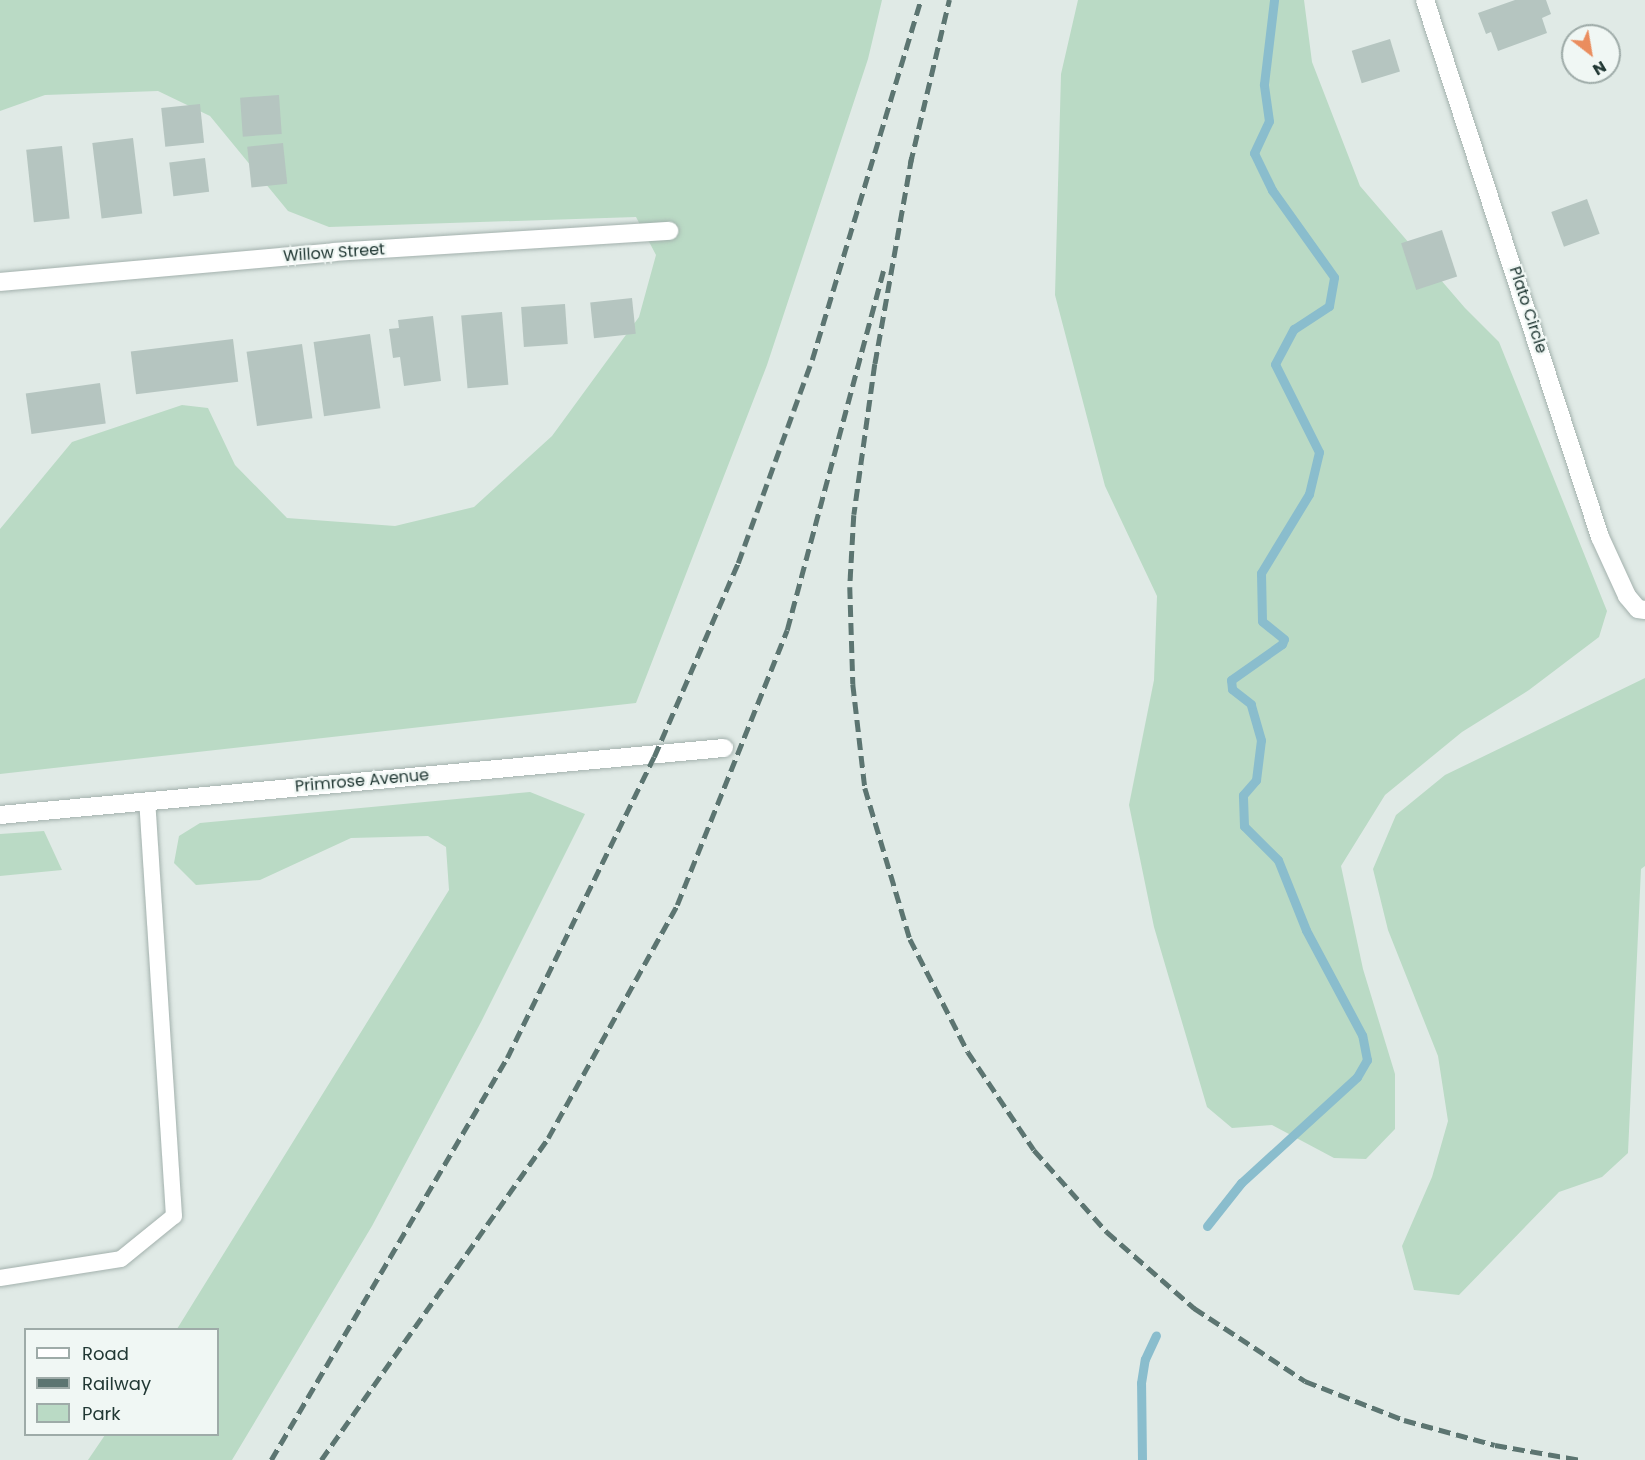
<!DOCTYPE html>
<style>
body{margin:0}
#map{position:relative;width:1645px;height:1460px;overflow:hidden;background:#e0eae6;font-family:Poppins,sans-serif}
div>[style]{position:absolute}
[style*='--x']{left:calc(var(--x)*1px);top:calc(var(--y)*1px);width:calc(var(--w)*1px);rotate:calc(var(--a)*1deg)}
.green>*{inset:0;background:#badac5}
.stream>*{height:9px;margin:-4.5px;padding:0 4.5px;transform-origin:4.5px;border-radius:4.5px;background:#8abdcd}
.building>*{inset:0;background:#b5c5c0;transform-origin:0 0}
.roads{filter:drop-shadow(0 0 2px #a3b1ad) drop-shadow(0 0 2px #a3b1ad)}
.lane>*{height:16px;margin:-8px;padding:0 8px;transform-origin:8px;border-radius:8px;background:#fff}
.street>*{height:18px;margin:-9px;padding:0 9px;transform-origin:9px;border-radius:9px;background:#fff}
.rail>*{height:4.5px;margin-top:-2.25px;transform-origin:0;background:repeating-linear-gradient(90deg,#5c7571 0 12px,transparent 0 18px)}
span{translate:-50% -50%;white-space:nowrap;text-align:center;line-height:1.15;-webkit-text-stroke:4.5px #f0f7f4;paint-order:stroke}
.street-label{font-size:16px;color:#223935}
.legend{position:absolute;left:24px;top:1328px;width:195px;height:108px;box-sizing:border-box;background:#f0f7f4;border:2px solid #9eaba8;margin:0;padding:8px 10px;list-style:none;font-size:18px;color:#223935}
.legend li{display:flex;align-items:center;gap:12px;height:30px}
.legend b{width:30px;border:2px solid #9eaba8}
.north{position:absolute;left:1561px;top:24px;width:60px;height:60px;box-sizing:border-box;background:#f0f7f4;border:2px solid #9eaba8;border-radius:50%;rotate:149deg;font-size:16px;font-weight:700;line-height:24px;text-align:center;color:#223935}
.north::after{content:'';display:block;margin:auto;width:21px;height:27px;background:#ea8d5e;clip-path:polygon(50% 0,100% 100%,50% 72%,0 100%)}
</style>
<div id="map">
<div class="green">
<div style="clip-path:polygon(0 0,882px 0,868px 59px,767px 365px,636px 703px,0 774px,0 529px,72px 442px,182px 405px,208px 408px,235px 465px,287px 518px,395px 526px,474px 507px,552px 436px,639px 317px,656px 255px,636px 217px,329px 227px,288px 211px,210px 116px,158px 91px,45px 95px,0 111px)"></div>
<div style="clip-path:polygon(1078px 0,1304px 0,1312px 62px,1360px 186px,1465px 308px,1499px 342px,1607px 611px,1599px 637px,1529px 690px,1462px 732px,1385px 795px,1341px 866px,1363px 969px,1395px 1074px,1395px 1129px,1366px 1159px,1334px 1158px,1272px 1125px,1232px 1128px,1207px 1107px,1154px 927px,1129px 805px,1154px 680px,1157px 596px,1105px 486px,1055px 295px,1061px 74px)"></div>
<div style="clip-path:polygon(1645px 678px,1645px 866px,1641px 869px,1628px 1153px,1602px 1177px,1559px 1192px,1459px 1295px,1414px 1290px,1402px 1246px,1432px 1177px,1448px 1121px,1438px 1056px,1388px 930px,1373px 869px,1396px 815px,1445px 775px)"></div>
<div style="clip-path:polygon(530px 792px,585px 814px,481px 1022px,372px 1226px,232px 1460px,88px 1460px,105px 1435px,218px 1434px,218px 1330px,177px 1329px,449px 890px,446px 847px,428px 836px,351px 838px,260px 880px,196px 885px,174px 863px,179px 836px,200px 823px)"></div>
<div style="clip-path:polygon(44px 831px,62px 870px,0 876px,0 834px)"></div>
</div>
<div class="stream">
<div style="--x:1207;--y:1226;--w:55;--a:-51.7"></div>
<div style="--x:1241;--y:1183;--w:157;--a:-42.4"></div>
<div style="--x:1357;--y:1077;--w:20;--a:-60"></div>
<div style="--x:1367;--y:1060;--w:25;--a:-101"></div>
<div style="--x:1362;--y:1035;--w:119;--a:-118.1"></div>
<div style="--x:1306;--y:930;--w:75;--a:-111.8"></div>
<div style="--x:1278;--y:860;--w:48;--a:-135"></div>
<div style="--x:1244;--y:826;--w:31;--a:-92"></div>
<div style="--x:1243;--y:795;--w:20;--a:-49"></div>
<div style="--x:1256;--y:780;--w:40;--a:-82.9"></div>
<div style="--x:1261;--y:740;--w:37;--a:-106"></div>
<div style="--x:1251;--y:704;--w:24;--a:-142"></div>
<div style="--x:1232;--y:689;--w:9;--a:-96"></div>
<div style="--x:1231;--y:680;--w:62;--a:-35.2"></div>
<div style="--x:1282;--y:644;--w:5;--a:-68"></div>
<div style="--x:1284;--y:639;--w:28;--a:-141"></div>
<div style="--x:1262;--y:621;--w:48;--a:-91.2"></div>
<div style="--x:1261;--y:573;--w:92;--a:-58.7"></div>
<div style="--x:1309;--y:494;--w:43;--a:-76.6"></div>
<div style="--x:1319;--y:452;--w:98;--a:-116.6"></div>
<div style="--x:1275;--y:364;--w:40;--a:-62"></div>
<div style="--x:1294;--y:329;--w:42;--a:-33.3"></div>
<div style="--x:1329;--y:306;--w:29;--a:-80"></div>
<div style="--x:1334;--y:277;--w:107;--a:-125.5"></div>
<div style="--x:1272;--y:190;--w:41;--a:-115.9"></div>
<div style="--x:1254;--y:153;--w:35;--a:-65"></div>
<div style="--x:1269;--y:121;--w:37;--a:-98"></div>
<div style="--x:1264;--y:84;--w:85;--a:-83.2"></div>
<div style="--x:1142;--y:1460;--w:77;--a:-90.7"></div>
<div style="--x:1141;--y:1383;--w:24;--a:-81"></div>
<div style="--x:1145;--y:1359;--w:26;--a:-65"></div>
</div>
<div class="building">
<div style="clip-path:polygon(1515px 0,1546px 0,1551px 14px,1542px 18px,1547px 33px,1498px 51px,1491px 32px,1486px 34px,1478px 13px)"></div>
<div style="left:1390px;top:39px;width:34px;height:40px;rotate:73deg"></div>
<div style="left:279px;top:95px;width:39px;height:39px;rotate:86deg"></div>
<div style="left:200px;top:104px;width:39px;height:39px;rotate:84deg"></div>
<div style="left:133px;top:138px;width:76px;height:41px;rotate:83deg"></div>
<div style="left:283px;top:143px;width:41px;height:36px;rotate:84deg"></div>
<div style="left:62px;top:146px;width:73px;height:36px;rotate:84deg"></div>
<div style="left:205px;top:158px;width:34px;height:36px;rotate:83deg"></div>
<div style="left:1587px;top:199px;width:37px;height:38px;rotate:70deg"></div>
<div style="left:1442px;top:230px;width:49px;height:43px;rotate:72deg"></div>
<div style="left:632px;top:298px;width:36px;height:42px;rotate:84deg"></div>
<div style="left:565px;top:304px;width:40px;height:44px;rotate:86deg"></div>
<div style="left:502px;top:312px;width:73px;height:41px;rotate:85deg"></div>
<div style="clip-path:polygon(433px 316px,441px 381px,404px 386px,400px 357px,393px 358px,389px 329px,399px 328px,398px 320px)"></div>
<div style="left:370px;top:334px;width:75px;height:57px;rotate:82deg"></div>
<div style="left:233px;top:339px;width:43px;height:103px;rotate:83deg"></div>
<div style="left:302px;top:344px;width:75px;height:56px;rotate:82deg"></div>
<div style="left:100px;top:383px;width:41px;height:75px;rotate:82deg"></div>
</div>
<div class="roads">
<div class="lane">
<div style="--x:0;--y:1278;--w:122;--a:-8.9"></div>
<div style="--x:121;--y:1259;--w:68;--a:-39.1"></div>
<div style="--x:174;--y:1216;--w:416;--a:-93.7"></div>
</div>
<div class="street">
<div style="--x:1425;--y:0;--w:565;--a:71.95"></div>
<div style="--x:1600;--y:537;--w:65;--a:65.4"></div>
<div style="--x:1627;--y:596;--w:17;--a:50"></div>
<div style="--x:1638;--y:609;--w:7;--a:8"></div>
<div style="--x:0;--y:282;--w:335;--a:-5.1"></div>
<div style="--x:334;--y:252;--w:336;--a:-3.6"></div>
<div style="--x:0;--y:815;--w:727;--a:-5.29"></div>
</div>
</div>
<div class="rail">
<div style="--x:912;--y:157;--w:210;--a:100.1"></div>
<div style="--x:875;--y:364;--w:152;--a:97.9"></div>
<div style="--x:854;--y:515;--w:72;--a:93.2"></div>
<div style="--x:850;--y:587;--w:97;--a:88.2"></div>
<div style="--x:853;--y:684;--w:105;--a:83.4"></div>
<div style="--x:865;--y:788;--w:158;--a:73.4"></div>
<div style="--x:910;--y:939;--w:127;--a:62.8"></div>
<div style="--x:968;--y:1052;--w:118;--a:56"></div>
<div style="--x:1034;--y:1150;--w:110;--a:48.3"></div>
<div style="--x:1107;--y:1232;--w:116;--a:41.1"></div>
<div style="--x:1194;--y:1308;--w:133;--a:33.3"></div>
<div style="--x:1305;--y:1381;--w:106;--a:21.5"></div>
<div style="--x:1404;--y:1420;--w:94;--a:15.4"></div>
<div style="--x:1495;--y:1445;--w:87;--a:9.9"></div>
<div style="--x:910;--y:164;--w:169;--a:-76.6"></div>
<div style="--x:271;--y:1460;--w:466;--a:-59.6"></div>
<div style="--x:507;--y:1058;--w:335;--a:-64"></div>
<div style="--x:654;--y:757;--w:211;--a:-66.6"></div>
<div style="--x:738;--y:563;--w:216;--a:-70"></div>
<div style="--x:812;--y:360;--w:376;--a:-73.2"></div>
<div style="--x:321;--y:1460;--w:394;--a:-54.8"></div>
<div style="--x:548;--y:1138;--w:266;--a:-61"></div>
<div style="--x:677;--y:905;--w:296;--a:-68.2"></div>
<div style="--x:787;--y:630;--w:372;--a:-75"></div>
</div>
<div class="street-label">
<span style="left:334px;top:253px;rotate:-4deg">Willow Street</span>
<span style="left:1528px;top:310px;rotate:72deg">Plato Circle</span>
<span style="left:362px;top:781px;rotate:-5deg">Primrose Avenue</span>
</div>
<ul class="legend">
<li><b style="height:8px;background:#fff"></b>Road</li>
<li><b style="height:8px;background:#5c7571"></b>Railway</li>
<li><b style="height:16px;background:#badac5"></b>Park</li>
</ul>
<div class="north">N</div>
</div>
